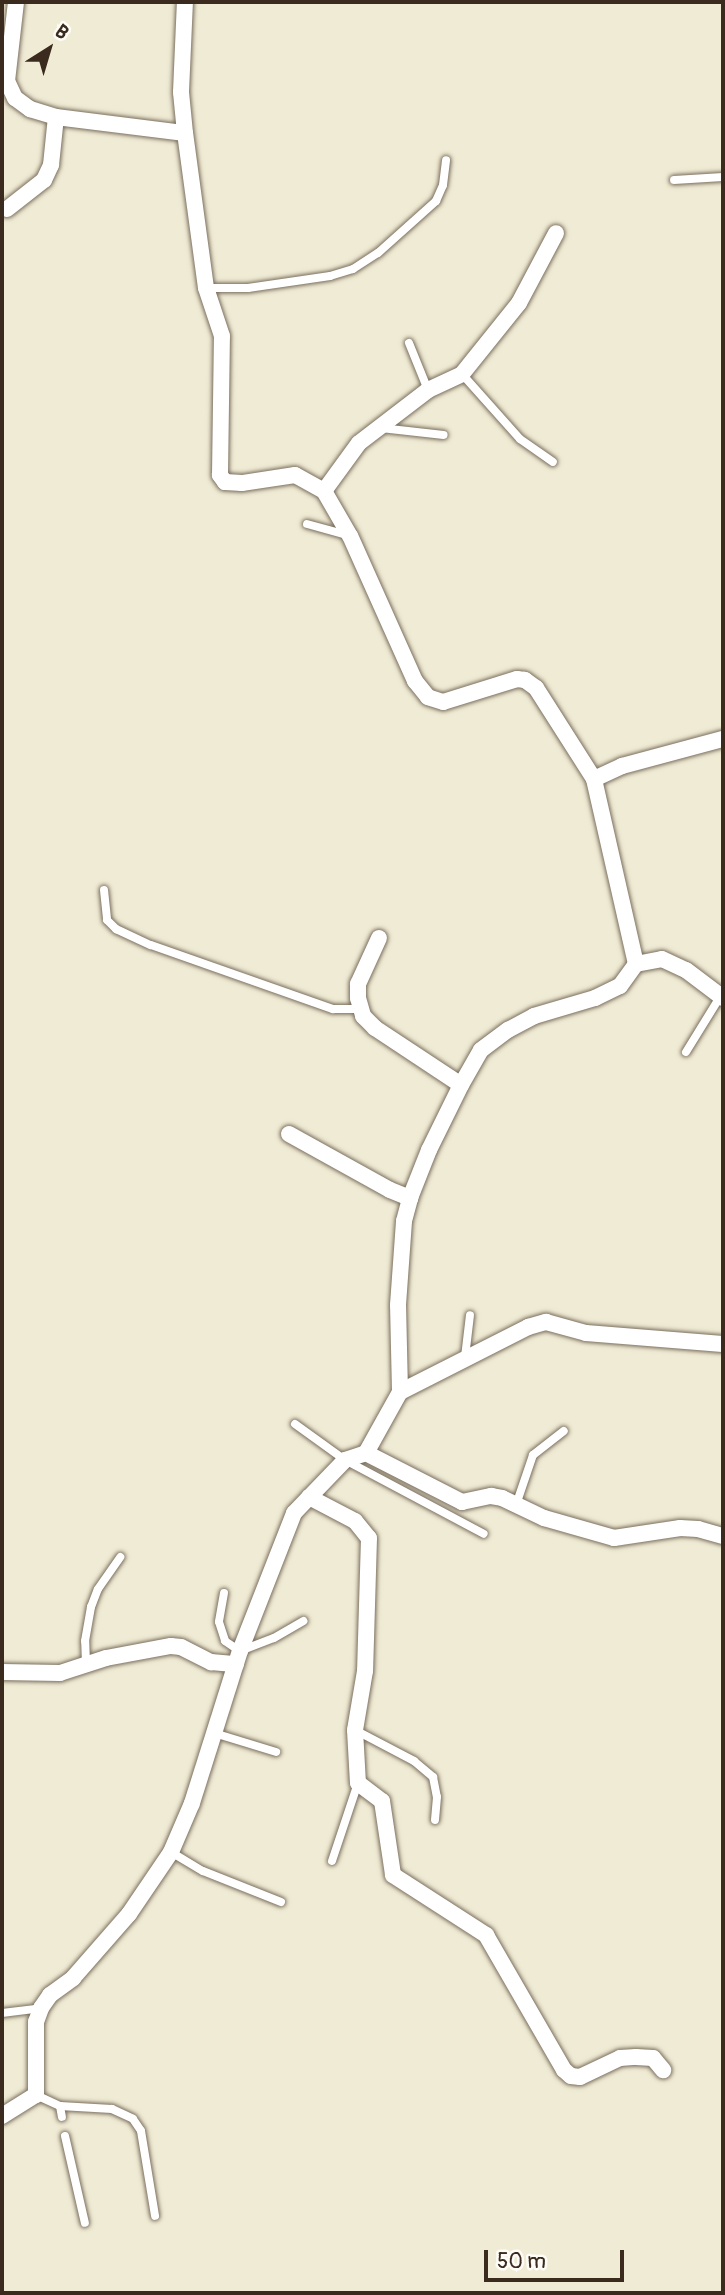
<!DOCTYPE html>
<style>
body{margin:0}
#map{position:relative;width:725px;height:2295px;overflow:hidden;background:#f0ebd4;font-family:Pangolin,sans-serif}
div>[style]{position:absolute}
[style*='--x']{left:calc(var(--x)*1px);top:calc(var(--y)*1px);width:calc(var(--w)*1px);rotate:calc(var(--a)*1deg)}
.roads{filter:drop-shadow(0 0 2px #7a6e5e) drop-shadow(0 0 2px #7a6e5e)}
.service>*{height:8px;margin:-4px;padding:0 4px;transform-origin:4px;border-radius:4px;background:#fff}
.minor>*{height:16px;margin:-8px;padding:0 8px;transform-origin:8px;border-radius:8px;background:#fff}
span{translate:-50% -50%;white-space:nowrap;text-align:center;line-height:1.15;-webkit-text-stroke:6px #fdfcf7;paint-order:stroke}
.frame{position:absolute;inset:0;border:4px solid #3b2a1e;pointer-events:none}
.north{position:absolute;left:14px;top:14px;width:70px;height:70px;-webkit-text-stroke:5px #fdfcf7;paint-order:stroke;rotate:37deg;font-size:19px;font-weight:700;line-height:28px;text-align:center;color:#3b2a1e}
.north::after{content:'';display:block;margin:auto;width:24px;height:32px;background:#3b2a1e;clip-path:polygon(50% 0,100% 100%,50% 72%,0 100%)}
.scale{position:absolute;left:484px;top:2250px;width:140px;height:32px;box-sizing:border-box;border:4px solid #3b2a1e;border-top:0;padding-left:9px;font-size:21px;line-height:24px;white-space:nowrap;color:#3b2a1e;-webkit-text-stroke:5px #fdfcf7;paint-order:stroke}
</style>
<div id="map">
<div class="roads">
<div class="service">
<div style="--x:674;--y:180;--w:49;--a:-3.5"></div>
<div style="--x:206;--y:288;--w:42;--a:0"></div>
<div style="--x:248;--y:288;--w:83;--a:-8.3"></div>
<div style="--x:330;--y:276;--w:24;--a:-17"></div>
<div style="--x:353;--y:269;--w:30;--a:-33"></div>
<div style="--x:378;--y:253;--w:78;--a:-41.9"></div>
<div style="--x:436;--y:201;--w:17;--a:-66"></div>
<div style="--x:443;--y:185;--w:25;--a:-83"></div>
<div style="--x:409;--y:343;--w:51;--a:68"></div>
<div style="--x:462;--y:374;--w:87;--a:48.3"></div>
<div style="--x:520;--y:439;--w:40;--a:34.9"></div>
<div style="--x:381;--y:428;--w:63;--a:6.3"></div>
<div style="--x:307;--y:524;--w:41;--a:15.4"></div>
<div style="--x:104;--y:890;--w:30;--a:84"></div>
<div style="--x:107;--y:920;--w:13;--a:45"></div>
<div style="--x:116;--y:929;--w:38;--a:25"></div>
<div style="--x:151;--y:945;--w:193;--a:19.4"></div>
<div style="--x:333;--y:1009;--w:28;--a:0"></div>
<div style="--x:686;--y:1052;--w:65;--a:-58.3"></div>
<div style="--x:465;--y:1357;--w:42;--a:-83.2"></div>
<div style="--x:295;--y:1424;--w:62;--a:35.8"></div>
<div style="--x:345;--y:1460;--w:157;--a:28"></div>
<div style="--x:516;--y:1505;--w:53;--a:-71.2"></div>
<div style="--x:533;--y:1455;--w:39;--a:-38"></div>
<div style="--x:224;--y:1593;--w:29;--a:100"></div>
<div style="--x:219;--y:1622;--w:20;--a:72"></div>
<div style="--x:225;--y:1641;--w:18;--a:34"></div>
<div style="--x:240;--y:1651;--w:36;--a:-21"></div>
<div style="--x:274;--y:1638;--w:34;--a:-30"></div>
<div style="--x:86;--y:1664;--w:23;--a:-92"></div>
<div style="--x:85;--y:1641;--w:35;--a:-80"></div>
<div style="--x:91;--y:1607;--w:19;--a:-69"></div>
<div style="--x:98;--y:1589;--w:39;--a:-55"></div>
<div style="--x:355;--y:1730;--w:67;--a:27.7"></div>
<div style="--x:414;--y:1761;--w:25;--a:40"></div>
<div style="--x:433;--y:1777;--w:20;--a:79"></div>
<div style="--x:437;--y:1797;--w:23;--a:95"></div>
<div style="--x:214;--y:1733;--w:65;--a:17"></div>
<div style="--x:171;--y:1852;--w:37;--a:31"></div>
<div style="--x:203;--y:1871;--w:84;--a:21.7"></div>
<div style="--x:332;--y:1861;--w:82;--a:-71.6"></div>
<div style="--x:2;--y:2013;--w:38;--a:-7"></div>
<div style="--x:36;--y:2095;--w:26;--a:25"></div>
<div style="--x:60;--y:2106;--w:52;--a:3.3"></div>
<div style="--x:112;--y:2109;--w:23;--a:25"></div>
<div style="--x:133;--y:2119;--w:14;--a:56"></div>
<div style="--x:141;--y:2131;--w:86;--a:80.6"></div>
<div style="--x:60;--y:2106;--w:11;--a:80"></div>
<div style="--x:65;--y:2136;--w:89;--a:77.1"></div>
</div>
<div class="minor">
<div style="--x:16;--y:2;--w:80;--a:96.5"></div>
<div style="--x:7;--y:81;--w:19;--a:65"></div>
<div style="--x:15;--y:98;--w:19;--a:36"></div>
<div style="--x:30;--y:109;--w:27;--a:17"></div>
<div style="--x:56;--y:117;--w:130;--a:7.1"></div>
<div style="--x:7;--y:209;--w:47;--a:-38.1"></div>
<div style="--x:44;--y:180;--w:17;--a:-65"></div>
<div style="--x:51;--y:165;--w:48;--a:-84.1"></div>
<div style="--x:324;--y:491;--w:59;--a:-53.9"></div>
<div style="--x:359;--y:443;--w:87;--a:-37.5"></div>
<div style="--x:428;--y:390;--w:38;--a:-25"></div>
<div style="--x:462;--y:374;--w:91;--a:-51.2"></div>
<div style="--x:519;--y:303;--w:79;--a:-62.1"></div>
<div style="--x:594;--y:779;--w:31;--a:-25"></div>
<div style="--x:622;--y:766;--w:105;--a:-15"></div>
<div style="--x:379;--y:938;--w:51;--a:114.5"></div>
<div style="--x:358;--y:984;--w:14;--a:90"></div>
<div style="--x:358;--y:998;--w:19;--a:74"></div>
<div style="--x:363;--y:1016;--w:17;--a:45"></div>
<div style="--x:375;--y:1028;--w:103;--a:33.5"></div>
<div style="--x:636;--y:964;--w:26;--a:-11"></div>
<div style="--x:662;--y:959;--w:26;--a:25"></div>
<div style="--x:686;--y:970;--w:46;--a:37.1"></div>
<div style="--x:289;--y:1134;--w:115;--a:29"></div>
<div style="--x:390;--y:1190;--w:22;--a:22"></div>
<div style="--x:400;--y:1392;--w:144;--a:-26.9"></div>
<div style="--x:528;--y:1327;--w:19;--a:-16"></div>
<div style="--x:546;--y:1322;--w:41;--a:15.4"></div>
<div style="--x:586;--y:1333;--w:137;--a:4.6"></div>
<div style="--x:366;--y:1453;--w:108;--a:27"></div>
<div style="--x:462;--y:1502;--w:30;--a:-12"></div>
<div style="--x:491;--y:1496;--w:11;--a:10"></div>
<div style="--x:502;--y:1498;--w:47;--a:25.5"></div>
<div style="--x:544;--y:1518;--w:73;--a:15.9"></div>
<div style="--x:614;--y:1538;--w:67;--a:-8.6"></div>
<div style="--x:680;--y:1528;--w:18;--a:3"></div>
<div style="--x:698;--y:1529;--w:26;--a:16"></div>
<div style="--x:309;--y:1497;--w:52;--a:27.6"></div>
<div style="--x:355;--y:1521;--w:22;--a:51"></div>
<div style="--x:369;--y:1538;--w:133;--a:91.7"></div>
<div style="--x:365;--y:1671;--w:60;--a:99.6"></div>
<div style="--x:355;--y:1730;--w:53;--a:86.8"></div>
<div style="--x:358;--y:1783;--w:30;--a:37"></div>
<div style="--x:382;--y:1801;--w:75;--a:81.5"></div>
<div style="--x:393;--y:1875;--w:111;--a:32.8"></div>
<div style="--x:486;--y:1935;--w:156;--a:60"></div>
<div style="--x:564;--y:2070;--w:9;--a:41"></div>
<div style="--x:571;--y:2076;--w:9;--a:6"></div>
<div style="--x:580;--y:2077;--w:44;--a:-25.4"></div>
<div style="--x:620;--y:2058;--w:16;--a:-4"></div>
<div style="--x:636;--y:2057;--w:17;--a:3"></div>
<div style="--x:653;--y:2058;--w:16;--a:50"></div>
<div style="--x:2;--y:1672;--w:58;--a:1"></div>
<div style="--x:60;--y:1673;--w:48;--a:-18.1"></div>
<div style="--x:106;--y:1658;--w:66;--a:-10.5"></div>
<div style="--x:171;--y:1646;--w:10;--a:6"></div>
<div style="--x:181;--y:1647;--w:34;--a:27"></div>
<div style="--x:211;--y:1662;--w:25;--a:5"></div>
<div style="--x:2;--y:2116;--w:40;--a:-32"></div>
<div style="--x:36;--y:2095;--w:73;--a:-90"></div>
<div style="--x:36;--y:2022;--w:15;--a:-70"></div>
<div style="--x:41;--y:2008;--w:16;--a:-55"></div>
<div style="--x:50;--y:1995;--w:29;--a:-36"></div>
<div style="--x:73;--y:1978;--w:85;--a:-48.8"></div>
<div style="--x:129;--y:1914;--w:75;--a:-55.9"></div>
<div style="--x:171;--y:1852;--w:53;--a:-66.8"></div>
<div style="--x:192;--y:1803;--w:159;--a:-72.5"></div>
<div style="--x:240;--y:1651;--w:148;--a:-68.6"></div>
<div style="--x:294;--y:1513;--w:74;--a:-46.1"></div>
<div style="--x:345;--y:1460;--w:22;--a:-18"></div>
<div style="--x:366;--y:1453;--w:70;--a:-60.9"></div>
<div style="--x:400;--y:1392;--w:87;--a:-91.3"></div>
<div style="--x:398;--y:1305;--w:84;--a:-85.9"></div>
<div style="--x:404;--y:1221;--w:24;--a:-75"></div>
<div style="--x:410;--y:1198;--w:52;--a:-68.4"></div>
<div style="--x:429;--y:1150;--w:72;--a:-63.8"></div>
<div style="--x:461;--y:1085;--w:40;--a:-60.3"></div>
<div style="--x:481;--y:1050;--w:34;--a:-37"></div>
<div style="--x:508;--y:1030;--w:30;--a:-28"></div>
<div style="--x:534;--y:1016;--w:64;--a:-16.4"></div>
<div style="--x:595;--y:998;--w:28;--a:-26"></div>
<div style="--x:620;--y:986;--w:27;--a:-54"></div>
<div style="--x:636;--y:964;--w:190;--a:-102.8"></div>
<div style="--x:594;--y:779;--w:108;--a:-122.5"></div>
<div style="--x:536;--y:688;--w:14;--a:-144"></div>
<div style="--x:525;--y:680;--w:8;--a:-173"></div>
<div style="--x:517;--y:679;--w:77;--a:162.7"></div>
<div style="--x:443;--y:702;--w:16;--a:-162"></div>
<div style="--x:428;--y:697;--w:21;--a:-129"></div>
<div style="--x:415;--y:681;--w:159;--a:-114.1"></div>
<div style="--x:350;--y:536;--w:52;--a:-120"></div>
<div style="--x:324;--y:491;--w:33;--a:-151"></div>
<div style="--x:295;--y:475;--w:54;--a:171.4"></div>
<div style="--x:242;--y:483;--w:17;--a:-177"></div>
<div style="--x:225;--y:482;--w:9;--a:-126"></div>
<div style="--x:220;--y:475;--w:139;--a:-89.2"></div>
<div style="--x:222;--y:336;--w:51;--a:-108.4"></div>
<div style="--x:206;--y:288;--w:156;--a:-97.7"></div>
<div style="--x:185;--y:133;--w:41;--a:-95.6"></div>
<div style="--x:181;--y:92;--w:90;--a:-87.5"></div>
</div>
</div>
<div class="frame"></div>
<div class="north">B</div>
<div class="scale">50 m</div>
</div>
